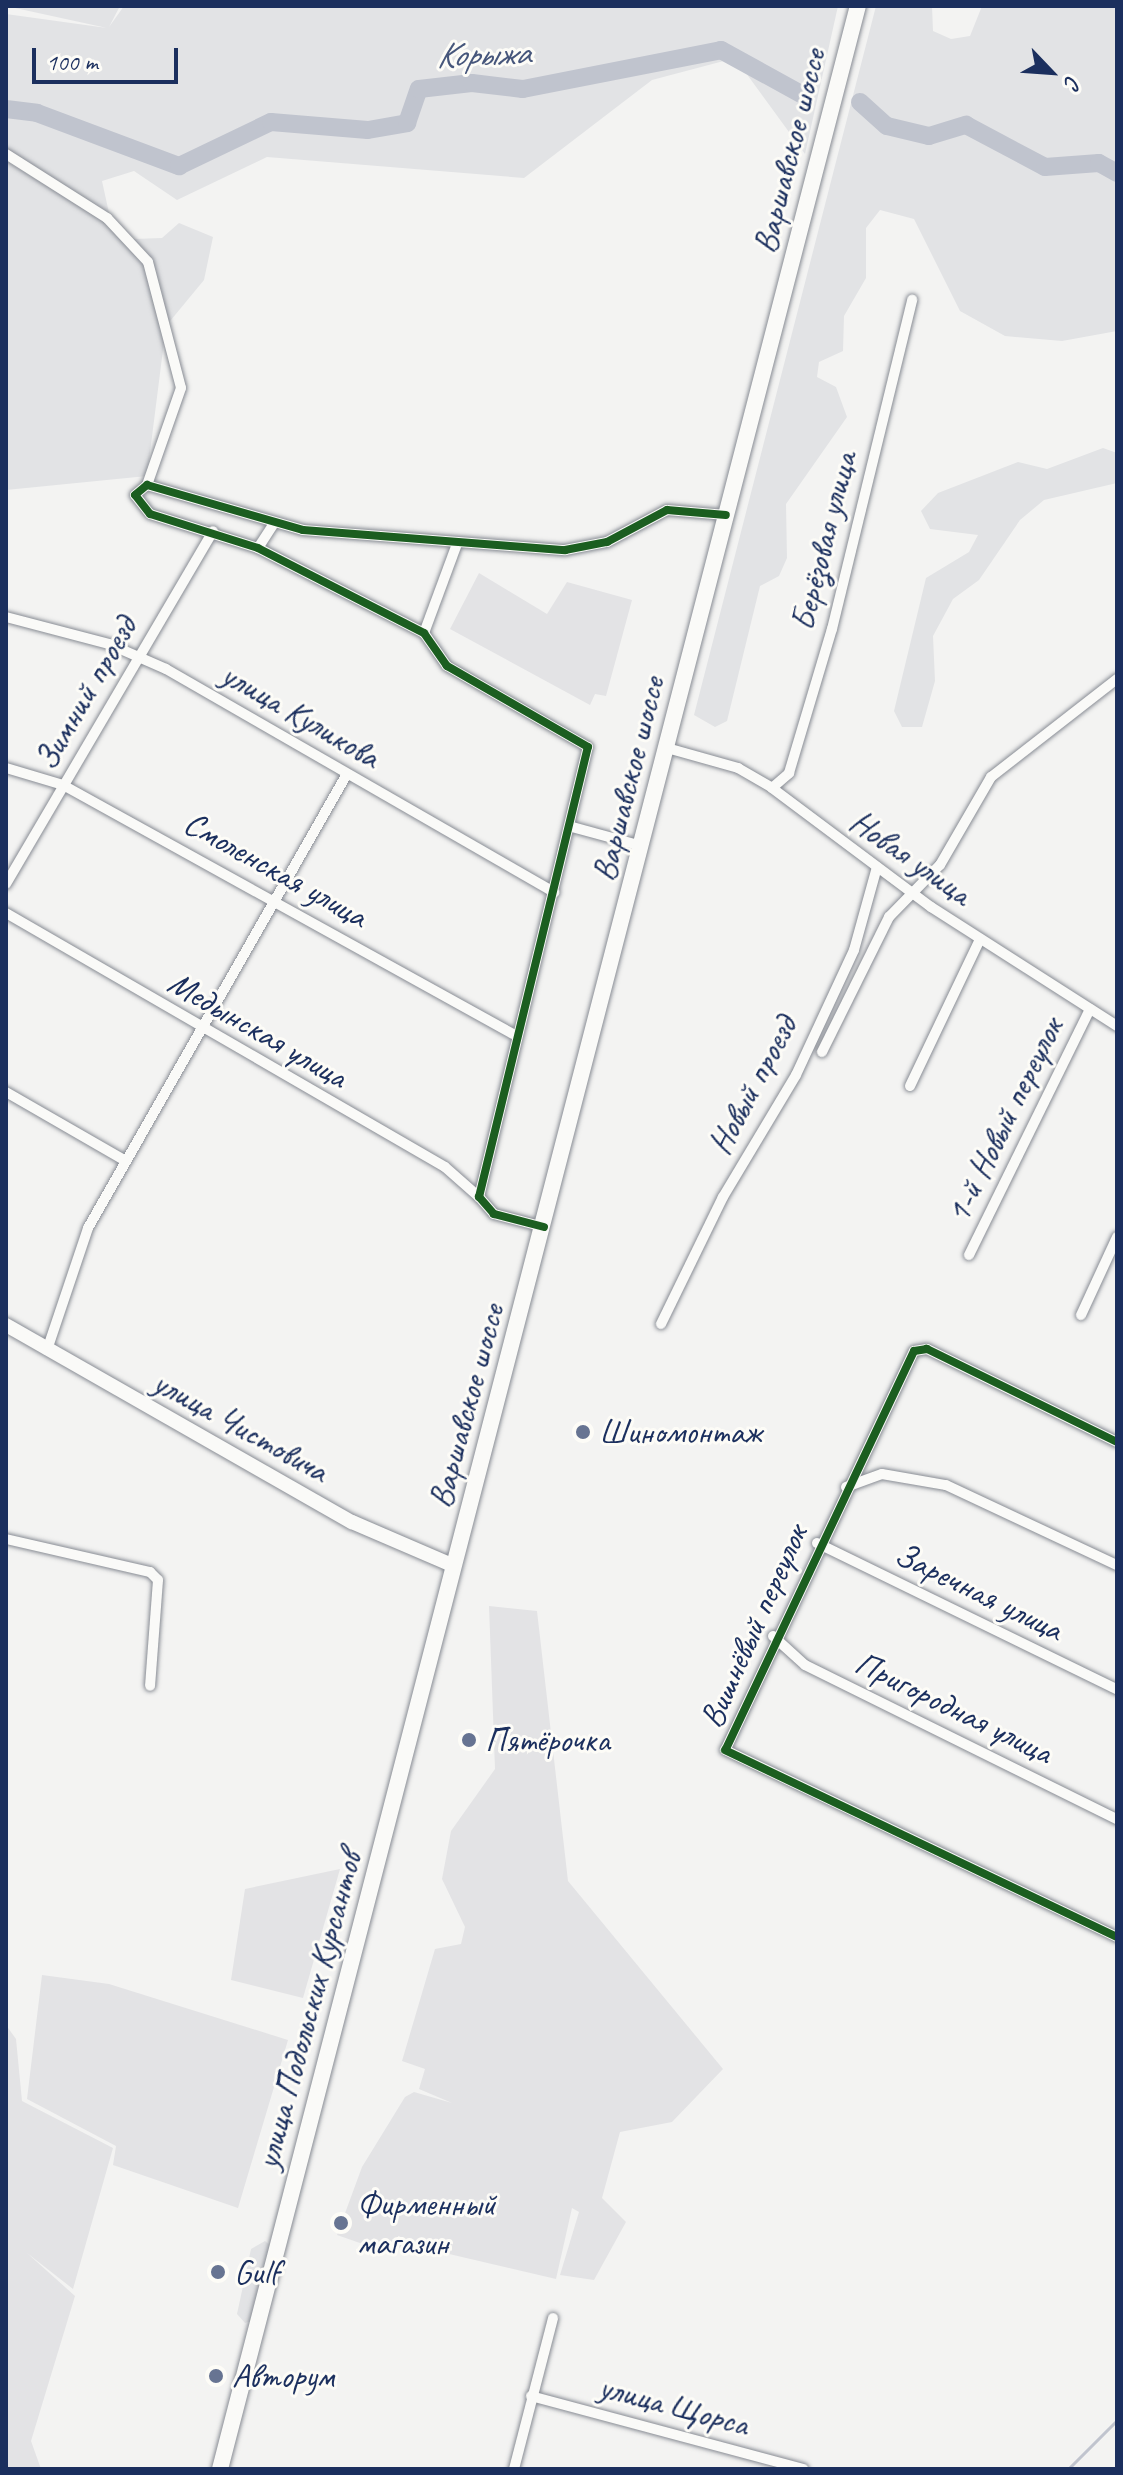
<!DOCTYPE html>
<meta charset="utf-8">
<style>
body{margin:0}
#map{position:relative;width:1123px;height:2475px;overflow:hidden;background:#f3f3f2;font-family:Caveat,sans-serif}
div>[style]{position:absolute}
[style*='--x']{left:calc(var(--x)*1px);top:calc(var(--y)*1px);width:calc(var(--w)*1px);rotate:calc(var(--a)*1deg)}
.built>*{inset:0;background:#e3e3e5}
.green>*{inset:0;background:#e2e3e5}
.stream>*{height:3px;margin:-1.5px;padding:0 1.5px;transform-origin:1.5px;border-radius:1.5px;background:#c0c4ce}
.river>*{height:18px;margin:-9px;padding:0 9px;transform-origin:9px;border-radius:9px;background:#c0c4ce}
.roads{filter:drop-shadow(0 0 2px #888c94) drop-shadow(0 0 2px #888c94)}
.street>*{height:10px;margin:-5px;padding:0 5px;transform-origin:5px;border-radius:5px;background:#fafaf8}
.secondary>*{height:14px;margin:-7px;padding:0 7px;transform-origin:7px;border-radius:7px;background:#fafaf8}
.primary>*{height:16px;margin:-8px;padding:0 8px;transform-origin:8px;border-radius:8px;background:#fafaf8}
.cycleway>*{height:8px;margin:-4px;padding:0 4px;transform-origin:4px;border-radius:4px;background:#1b5e20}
.dots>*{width:22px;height:22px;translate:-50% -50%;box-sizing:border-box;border:4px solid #fdfcf7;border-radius:50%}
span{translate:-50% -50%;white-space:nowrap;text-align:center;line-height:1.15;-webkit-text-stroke:6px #fdfcf7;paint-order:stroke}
.street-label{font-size:34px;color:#1b2f5e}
.poi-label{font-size:34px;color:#1b2f5e}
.left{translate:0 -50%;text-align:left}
.water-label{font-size:36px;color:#46567b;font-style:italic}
.frame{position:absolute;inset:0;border:8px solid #1b2f5e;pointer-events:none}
.north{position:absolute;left:1011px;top:32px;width:80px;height:80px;-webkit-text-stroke:6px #fdfcf7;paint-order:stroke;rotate:115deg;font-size:22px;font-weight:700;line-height:32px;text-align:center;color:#1b2f5e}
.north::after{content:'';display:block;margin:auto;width:28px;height:36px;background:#1b2f5e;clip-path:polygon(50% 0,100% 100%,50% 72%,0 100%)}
.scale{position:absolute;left:32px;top:48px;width:146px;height:36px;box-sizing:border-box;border:4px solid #1b2f5e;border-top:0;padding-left:10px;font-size:24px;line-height:28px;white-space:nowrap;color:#1b2f5e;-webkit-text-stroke:6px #fdfcf7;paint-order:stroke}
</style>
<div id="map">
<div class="built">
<div style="clip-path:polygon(479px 573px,547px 614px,567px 582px,632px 600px,606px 696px,595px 694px,590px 705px,450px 629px)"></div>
<div style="clip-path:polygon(489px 1606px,537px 1611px,568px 1881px,723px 2069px,672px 2122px,620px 2132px,602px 2198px,626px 2222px,594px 2280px,560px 2275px,579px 2212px,572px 2208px,556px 2279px,415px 2246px,380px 2250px,337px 2235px,362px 2167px,405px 2097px,414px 2092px,452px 2103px,419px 2089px,425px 2069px,402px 2061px,435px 1949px,461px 1944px,465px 1927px,442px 1879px,451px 1831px,495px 1769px)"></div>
<div style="clip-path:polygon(340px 1869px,303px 1998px,231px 1980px,245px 1889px)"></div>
<div style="clip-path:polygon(42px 1975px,109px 1984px,288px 2040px,238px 2208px,113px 2165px,116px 2146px,27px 2099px)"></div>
<div style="clip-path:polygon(6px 2025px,16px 2039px,22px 2101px,113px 2148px,73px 2289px,27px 2253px,75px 2296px,31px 2441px,41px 2469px,6px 2469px)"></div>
</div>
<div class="green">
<div style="clip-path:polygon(6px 6px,120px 6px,109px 27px,124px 6px,838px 6px,805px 154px,735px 58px,652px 80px,524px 178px,267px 157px,177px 200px,134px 171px,102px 181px,109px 213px,6px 149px,6px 14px,107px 28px)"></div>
<div style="clip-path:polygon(876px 6px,932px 6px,933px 31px,951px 39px,970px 36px,982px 6px,1117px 6px,1117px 331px,1062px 341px,1005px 336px,960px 311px,914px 219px,880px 210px,866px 228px,866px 278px,844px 316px,843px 351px,819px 362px,817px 377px,836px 387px,847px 417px,786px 504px,787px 558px,779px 576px,760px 586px,727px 721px,715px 727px,694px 715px)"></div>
<div style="clip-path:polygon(6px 161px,133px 239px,162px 238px,179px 223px,213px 237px,204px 280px,166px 326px,147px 476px,6px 490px)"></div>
<div style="clip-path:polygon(1103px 448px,1117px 453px,1117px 483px,1044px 500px,1020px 520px,979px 580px,953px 599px,933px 636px,935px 681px,922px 727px,902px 727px,894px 711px,926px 578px,969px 552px,978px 535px,930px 529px,921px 511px,938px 493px,1018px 462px,1047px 469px)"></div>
<div style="clip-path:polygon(265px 2241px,272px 2247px,254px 2320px,245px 2323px,237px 2314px,251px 2249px)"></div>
</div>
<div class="stream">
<div style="--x:1068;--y:2469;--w:69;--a:-45"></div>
</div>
<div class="river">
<div style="--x:860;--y:102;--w:36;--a:42"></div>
<div style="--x:887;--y:126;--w:43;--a:13.4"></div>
<div style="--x:929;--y:136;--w:39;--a:-17"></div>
<div style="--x:966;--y:125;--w:89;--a:28"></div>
<div style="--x:1045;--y:167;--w:54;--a:-4.2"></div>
<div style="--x:1099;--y:163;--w:21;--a:29"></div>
<div style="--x:6;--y:109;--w:31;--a:7"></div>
<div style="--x:37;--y:113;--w:152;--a:20.5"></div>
<div style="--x:179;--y:166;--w:102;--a:-25.6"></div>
<div style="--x:271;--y:122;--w:97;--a:4.7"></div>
<div style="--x:368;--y:130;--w:40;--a:-10"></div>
<div style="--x:407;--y:123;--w:36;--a:-71"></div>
<div style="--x:419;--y:89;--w:53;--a:-6.5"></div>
<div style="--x:472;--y:83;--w:51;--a:6.7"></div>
<div style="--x:523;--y:89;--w:202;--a:-11.1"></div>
<div style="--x:721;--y:50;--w:91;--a:28.8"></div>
</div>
<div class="roads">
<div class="street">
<div style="--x:6;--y:154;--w:120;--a:32.4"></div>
<div style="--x:107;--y:218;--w:60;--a:47"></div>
<div style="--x:148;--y:262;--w:130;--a:75.3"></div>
<div style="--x:181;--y:388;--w:103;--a:109.3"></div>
<div style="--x:258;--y:548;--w:30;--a:-57"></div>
<div style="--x:6;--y:617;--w:106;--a:14.7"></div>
<div style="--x:109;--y:644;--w:62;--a:23.7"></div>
<div style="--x:166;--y:669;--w:448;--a:29.9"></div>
<div style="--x:424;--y:633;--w:95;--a:-69.7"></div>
<div style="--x:667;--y:748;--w:74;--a:15.7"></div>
<div style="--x:738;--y:768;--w:39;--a:30"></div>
<div style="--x:772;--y:788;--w:199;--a:36.8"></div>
<div style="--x:931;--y:907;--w:221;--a:32.6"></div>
<div style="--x:6;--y:768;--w:59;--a:16.6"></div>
<div style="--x:63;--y:785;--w:514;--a:28.96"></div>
<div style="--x:772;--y:788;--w:23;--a:-41"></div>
<div style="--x:789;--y:773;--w:150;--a:-73.4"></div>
<div style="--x:832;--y:629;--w:339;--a:-76.3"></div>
<div style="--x:572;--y:827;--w:73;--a:15.2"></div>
<div style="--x:6;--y:884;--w:409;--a:-59.6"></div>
<div style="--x:6;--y:913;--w:507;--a:30.05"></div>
<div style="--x:445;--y:1167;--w:45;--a:41.4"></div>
<div style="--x:822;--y:1052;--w:151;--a:-63.6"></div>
<div style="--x:889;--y:917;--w:73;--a:-45.6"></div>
<div style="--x:940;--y:865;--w:102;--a:-59.9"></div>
<div style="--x:991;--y:777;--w:160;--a:-37.9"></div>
<div style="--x:910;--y:1086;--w:163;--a:-64.5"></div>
<div style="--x:6;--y:1092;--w:138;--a:29.9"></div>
<div style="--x:544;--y:1227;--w:52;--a:-165.4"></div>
<div style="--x:494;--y:1214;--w:23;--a:-131"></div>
<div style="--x:479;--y:1197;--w:463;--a:-76.4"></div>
<div style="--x:588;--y:747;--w:163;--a:-150.1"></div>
<div style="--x:447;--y:666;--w:40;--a:-124.9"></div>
<div style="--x:424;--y:633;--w:186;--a:-152.9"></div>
<div style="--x:258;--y:548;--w:113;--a:-162.5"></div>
<div style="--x:150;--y:514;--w:24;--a:-128"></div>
<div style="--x:135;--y:495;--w:16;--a:-40"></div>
<div style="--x:147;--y:485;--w:162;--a:16.1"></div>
<div style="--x:303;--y:530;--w:263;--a:4.4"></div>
<div style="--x:565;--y:550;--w:43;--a:-10.8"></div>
<div style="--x:607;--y:542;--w:68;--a:-28.1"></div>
<div style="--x:667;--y:510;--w:59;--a:4.8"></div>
<div style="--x:969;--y:1255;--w:274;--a:-63.8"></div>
<div style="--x:1081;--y:1315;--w:86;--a:-65.2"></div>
<div style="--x:661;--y:1324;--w:141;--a:-64"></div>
<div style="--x:723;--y:1197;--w:142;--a:-59.1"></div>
<div style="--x:796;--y:1075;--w:138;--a:-65.1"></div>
<div style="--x:854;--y:950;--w:86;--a:-74.5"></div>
<div style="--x:47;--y:1350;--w:129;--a:-71.4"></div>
<div style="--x:88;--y:1228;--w:523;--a:-60.3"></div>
<div style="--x:1117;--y:1442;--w:212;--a:-153.9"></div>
<div style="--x:927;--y:1349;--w:13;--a:171"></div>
<div style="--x:914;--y:1351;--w:441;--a:115.3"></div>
<div style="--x:725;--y:1750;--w:434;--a:25.5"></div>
<div style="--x:846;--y:1487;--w:38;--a:-20"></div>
<div style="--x:882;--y:1474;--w:65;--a:9.8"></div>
<div style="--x:946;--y:1485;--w:189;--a:25.1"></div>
<div style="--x:6;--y:1539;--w:148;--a:12.9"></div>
<div style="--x:150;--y:1572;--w:11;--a:45"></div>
<div style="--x:158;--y:1580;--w:106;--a:94.3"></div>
<div style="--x:817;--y:1543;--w:334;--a:26"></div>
<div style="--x:773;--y:1636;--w:43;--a:42.2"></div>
<div style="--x:805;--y:1665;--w:348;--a:26.3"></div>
<div style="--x:531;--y:2396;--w:282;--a:15"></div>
<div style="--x:514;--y:2469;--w:156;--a:-75.5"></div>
</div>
<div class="secondary">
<div style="--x:6;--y:1325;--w:398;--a:29.7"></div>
<div style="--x:352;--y:1522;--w:111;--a:23.3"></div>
</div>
<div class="primary">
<div style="--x:220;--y:2469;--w:2544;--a:-75.48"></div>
</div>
</div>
<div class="cycleway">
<div style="--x:544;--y:1227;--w:52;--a:-165.4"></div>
<div style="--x:494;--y:1214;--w:23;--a:-131"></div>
<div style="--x:479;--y:1197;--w:463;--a:-76.4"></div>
<div style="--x:588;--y:747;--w:163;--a:-150.1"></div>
<div style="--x:447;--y:666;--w:40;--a:-124.9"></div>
<div style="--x:424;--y:633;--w:186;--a:-152.9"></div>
<div style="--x:258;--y:548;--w:113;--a:-162.5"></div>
<div style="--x:150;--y:514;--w:24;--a:-128"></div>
<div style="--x:135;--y:495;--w:16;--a:-40"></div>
<div style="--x:147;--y:485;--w:162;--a:16.1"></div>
<div style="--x:303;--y:530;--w:263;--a:4.4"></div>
<div style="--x:565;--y:550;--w:43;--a:-10.8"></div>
<div style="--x:607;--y:542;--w:68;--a:-28.1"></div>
<div style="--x:667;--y:510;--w:59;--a:4.8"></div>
<div style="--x:1117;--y:1442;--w:212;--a:-153.9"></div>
<div style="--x:927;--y:1349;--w:13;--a:171"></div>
<div style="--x:914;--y:1351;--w:441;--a:115.3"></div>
<div style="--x:725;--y:1750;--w:434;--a:25.5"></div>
</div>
<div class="dots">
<div style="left:583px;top:1432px;background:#677492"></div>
<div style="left:469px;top:1740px;background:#677492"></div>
<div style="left:341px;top:2223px;background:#677492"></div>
<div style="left:218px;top:2272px;background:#677492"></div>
<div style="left:216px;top:2376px;background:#677492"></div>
</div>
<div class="street-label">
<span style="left:789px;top:151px;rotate:-76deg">Варшавское шоссе</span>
<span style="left:823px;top:541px;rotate:-76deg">Берёзовая улица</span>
<span style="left:85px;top:693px;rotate:-60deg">Зимний проезд</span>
<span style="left:301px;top:715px;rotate:30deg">улица Куликова</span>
<span style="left:628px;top:779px;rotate:-76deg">Варшавское шоссе</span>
<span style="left:911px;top:857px;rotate:35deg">Новая улица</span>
<span style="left:276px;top:869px;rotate:29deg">Смоленская улица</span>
<span style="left:258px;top:1029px;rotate:30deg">Медынская улица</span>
<span style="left:752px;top:1085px;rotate:-62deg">Новый проезд</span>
<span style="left:1004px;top:1120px;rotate:-64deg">1-й Новый переулок</span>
<span style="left:466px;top:1406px;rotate:-75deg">Варшавское шоссе</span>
<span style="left:241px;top:1426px;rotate:29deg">улица Чистовича</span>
<span style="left:979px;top:1591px;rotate:26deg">Заречная улица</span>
<span style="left:753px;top:1626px;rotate:-66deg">Вишнёвый переулок</span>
<span style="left:954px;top:1707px;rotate:26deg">Пригородная улица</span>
<span style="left:308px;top:2010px;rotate:-75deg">улица Подольских Курсантов</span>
<span style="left:674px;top:2405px;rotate:15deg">улица Щорса</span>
</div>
<div class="poi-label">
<span class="left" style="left:599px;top:1432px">Шиномонтаж</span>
<span class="left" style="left:485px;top:1740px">Пятёрочка</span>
<span class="left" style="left:357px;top:2223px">Фирменный<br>магазин</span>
<span class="left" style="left:234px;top:2272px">Gulf</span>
<span class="left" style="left:232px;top:2376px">Авторум</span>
</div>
<div class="water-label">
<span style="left:483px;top:54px;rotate:-2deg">Корыжа</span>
</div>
<div class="frame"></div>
<div class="north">С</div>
<div class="scale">100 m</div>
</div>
